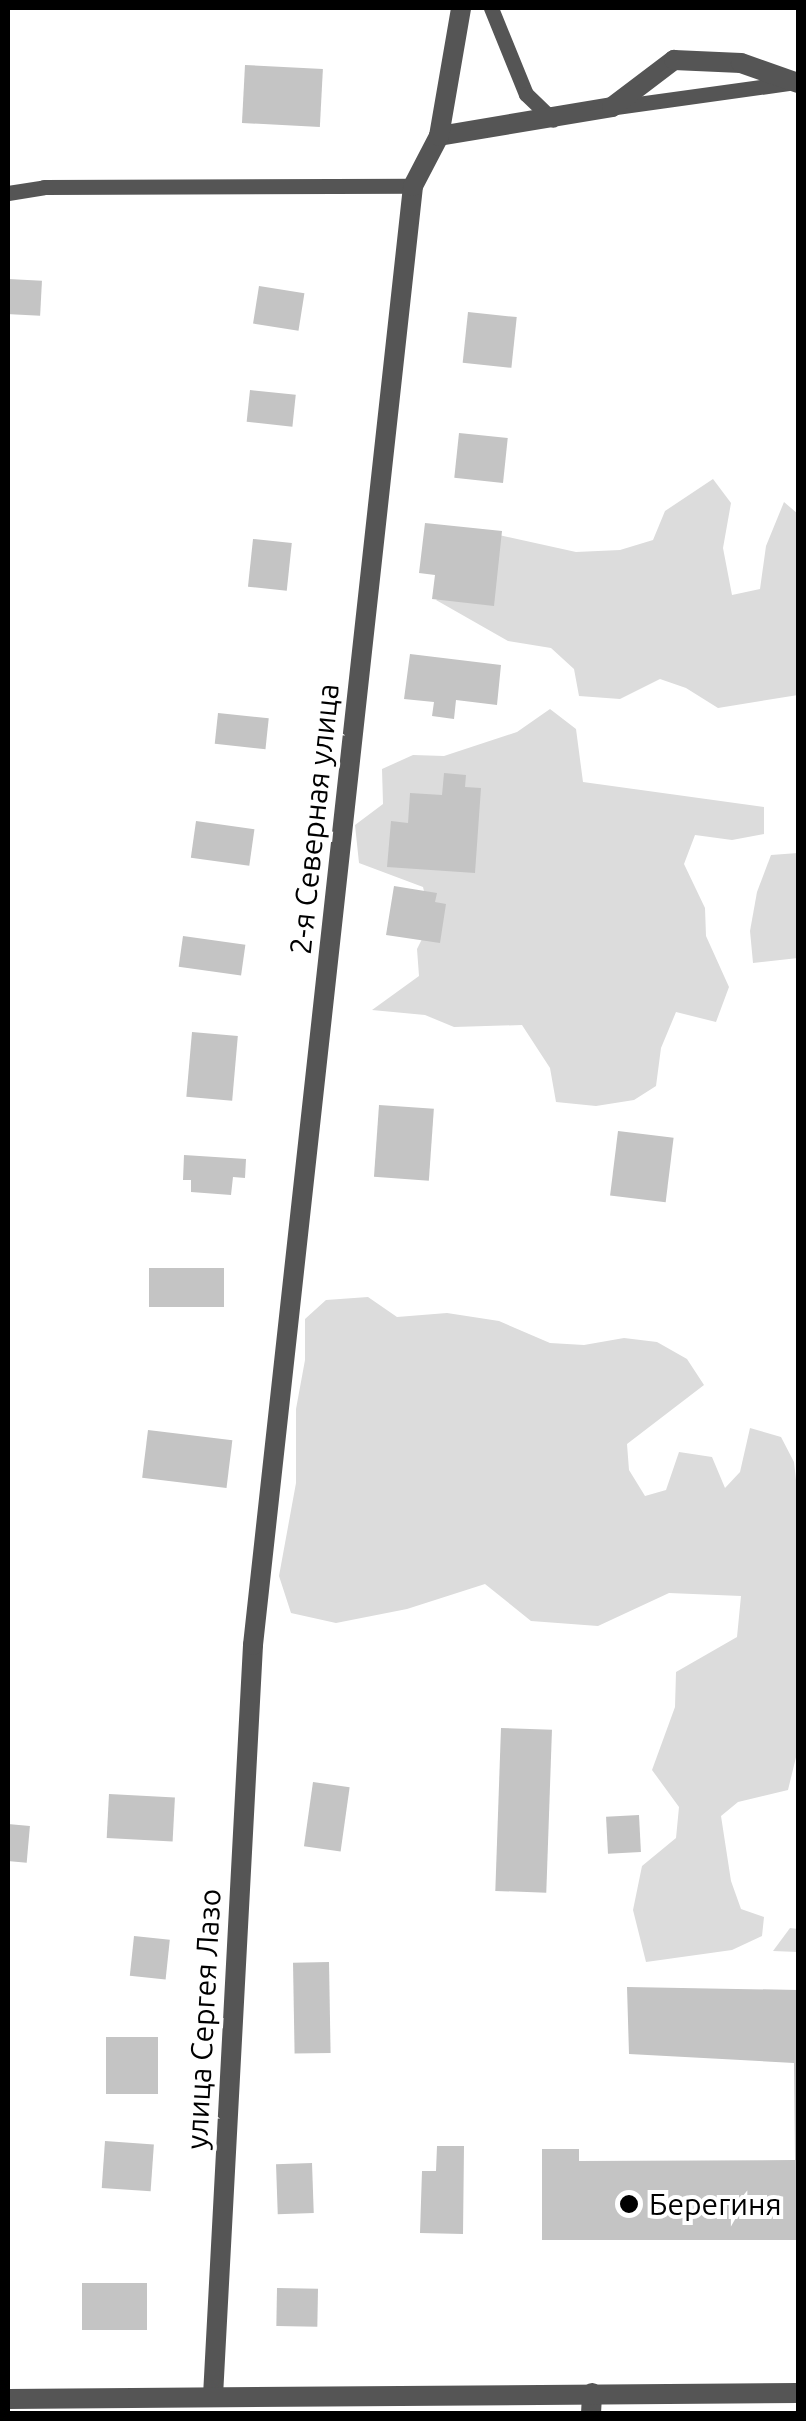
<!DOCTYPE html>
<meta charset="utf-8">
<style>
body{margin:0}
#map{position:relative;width:806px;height:2421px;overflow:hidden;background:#fff;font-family:Ubuntu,sans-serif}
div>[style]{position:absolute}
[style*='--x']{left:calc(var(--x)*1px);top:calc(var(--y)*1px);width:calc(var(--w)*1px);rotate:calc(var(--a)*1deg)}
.green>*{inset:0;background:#dcdcdc}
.building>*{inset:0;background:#c4c4c4;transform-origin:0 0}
.service>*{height:15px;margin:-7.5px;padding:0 7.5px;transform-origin:7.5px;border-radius:7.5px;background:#555}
.minor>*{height:20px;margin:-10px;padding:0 10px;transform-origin:10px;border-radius:10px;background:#555}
.tertiary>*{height:20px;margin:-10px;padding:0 10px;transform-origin:10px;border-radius:10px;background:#555}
.dots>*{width:28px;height:28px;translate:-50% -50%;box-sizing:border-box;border:5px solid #fff;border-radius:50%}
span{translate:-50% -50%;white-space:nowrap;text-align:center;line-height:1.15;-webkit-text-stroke:8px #fff;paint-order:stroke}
.street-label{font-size:30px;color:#000}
.poi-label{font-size:30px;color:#000}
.left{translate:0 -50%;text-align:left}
.frame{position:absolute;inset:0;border:10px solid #000;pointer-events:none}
</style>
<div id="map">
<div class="green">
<div style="clip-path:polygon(713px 479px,731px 503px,723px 548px,732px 595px,760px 589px,766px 546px,784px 502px,798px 514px,798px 695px,718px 708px,686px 688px,660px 679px,620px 699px,579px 696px,574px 669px,551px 648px,508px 641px,436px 600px,475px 566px,490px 533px,576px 552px,620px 550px,653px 540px,665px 511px)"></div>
<div style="clip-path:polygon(550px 709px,576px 729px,583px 782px,764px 807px,764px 834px,732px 840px,695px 835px,684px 864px,705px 908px,706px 936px,729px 987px,716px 1022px,676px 1012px,661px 1048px,656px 1086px,634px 1100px,596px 1106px,556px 1102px,550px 1068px,522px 1025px,454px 1027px,425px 1015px,372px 1010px,419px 976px,417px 949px,431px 921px,423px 887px,359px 863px,355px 825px,383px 804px,382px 769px,413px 755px,444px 756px,517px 732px)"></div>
<div style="clip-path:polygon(798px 853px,798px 958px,753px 963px,750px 931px,757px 892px,771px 855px)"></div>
<div style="clip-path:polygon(368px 1297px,397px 1317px,447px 1313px,499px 1321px,550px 1343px,584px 1345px,624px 1338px,657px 1342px,687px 1359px,704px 1385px,627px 1444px,629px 1470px,645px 1496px,666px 1490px,679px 1452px,712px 1457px,725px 1488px,740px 1472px,750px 1428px,781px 1437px,794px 1462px,798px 1498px,798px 1749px,788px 1790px,738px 1802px,721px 1816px,731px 1881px,741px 1909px,764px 1917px,762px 1936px,732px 1950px,646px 1962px,633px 1910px,642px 1866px,676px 1838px,679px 1807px,652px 1770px,675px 1707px,676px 1672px,737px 1637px,741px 1596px,669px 1593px,598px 1626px,531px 1621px,485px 1584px,407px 1609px,336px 1623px,291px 1613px,279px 1576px,296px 1483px,296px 1409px,305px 1360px,305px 1319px,326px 1300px)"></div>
<div style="clip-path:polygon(790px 1928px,798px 1929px,798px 1952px,773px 1951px)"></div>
</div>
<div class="building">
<div style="left:245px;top:65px;width:78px;height:58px;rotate:3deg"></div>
<div style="left:8px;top:279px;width:34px;height:35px;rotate:3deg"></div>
<div style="left:259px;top:286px;width:46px;height:38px;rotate:9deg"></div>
<div style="left:468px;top:312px;width:49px;height:51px;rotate:6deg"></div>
<div style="left:250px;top:390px;width:46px;height:32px;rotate:6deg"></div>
<div style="left:459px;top:433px;width:49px;height:45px;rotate:6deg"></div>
<div style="clip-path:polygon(425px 523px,502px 531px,494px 606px,432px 599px,435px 575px,419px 573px)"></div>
<div style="left:253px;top:539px;width:39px;height:48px;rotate:6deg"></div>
<div style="clip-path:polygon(410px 654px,501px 665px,497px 705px,456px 700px,454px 719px,432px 716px,434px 702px,404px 699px)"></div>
<div style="left:218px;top:713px;width:51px;height:31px;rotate:6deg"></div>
<div style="clip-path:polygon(444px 773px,466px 775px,465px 787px,481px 788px,475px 873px,387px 867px,391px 821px,408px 823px,410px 793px,442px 795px)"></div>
<div style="left:196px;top:821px;width:59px;height:37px;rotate:8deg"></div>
<div style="clip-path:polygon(394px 886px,437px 893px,435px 902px,446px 904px,440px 943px,386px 935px)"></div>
<div style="left:183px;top:936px;width:63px;height:31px;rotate:8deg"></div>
<div style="left:192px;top:1032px;width:46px;height:65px;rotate:5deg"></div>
<div style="left:379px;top:1105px;width:55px;height:72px;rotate:4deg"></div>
<div style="left:618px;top:1131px;width:56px;height:65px;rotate:7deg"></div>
<div style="clip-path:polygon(184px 1155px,246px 1159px,245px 1178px,233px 1177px,231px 1195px,191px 1192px,191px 1180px,183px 1180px)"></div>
<div style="left:149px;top:1268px;width:75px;height:39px"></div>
<div style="left:148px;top:1430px;width:85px;height:48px;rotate:7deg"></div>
<div style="left:501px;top:1728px;width:51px;height:163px;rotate:2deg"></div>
<div style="left:313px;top:1782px;width:37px;height:65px;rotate:8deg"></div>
<div style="left:109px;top:1794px;width:66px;height:44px;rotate:3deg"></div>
<div style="left:639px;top:1815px;width:37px;height:33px;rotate:87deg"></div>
<div style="left:8px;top:1824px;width:22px;height:37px;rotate:5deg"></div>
<div style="left:134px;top:1936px;width:36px;height:40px;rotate:6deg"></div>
<div style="left:329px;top:1962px;width:91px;height:36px;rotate:89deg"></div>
<div style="clip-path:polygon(627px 1987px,798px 1990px,798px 2240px,542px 2240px,542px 2149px,579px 2149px,579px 2161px,795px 2160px,794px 2063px,629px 2054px)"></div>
<div style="left:106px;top:2037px;width:52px;height:57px"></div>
<div style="left:105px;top:2141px;width:49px;height:47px;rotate:4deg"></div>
<div style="clip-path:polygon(437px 2146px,464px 2146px,463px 2234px,420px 2233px,422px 2171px,436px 2171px)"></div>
<div style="left:312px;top:2163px;width:50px;height:36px;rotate:88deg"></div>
<div style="left:82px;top:2283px;width:65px;height:47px"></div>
<div style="left:277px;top:2288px;width:41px;height:38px;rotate:1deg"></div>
</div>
<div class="service">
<div style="--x:491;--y:8;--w:93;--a:67.9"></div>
<div style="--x:526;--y:94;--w:37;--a:44"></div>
<div style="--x:616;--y:107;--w:174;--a:-7.9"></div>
<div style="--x:8;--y:193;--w:36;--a:-9"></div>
<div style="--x:44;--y:187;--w:369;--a:-0.2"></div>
</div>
<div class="minor">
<div style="--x:439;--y:136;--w:175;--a:-9.5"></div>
<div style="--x:612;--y:107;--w:78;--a:-37.2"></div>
<div style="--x:674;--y:60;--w:67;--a:2.6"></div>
<div style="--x:741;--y:63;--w:60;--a:19.3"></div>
<div style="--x:213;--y:2396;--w:752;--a:-86.95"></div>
<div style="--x:253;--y:1645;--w:1468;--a:-83.74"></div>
<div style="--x:413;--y:186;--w:56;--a:-62.5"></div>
<div style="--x:439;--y:136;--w:130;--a:-80.2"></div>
<div style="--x:591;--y:2414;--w:21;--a:-87"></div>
</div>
<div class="tertiary">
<div style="--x:8;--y:2399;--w:790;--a:-0.44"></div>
</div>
<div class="dots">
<div style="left:629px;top:2204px;background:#000"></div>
</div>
<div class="street-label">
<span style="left:314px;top:819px;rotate:-84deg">2-я Северная улица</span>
<span style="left:203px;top:2019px;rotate:-87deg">улица Сергея Лазо</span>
</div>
<div class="poi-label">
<span class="left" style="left:649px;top:2204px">Берегиня</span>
</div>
<div class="frame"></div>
</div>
